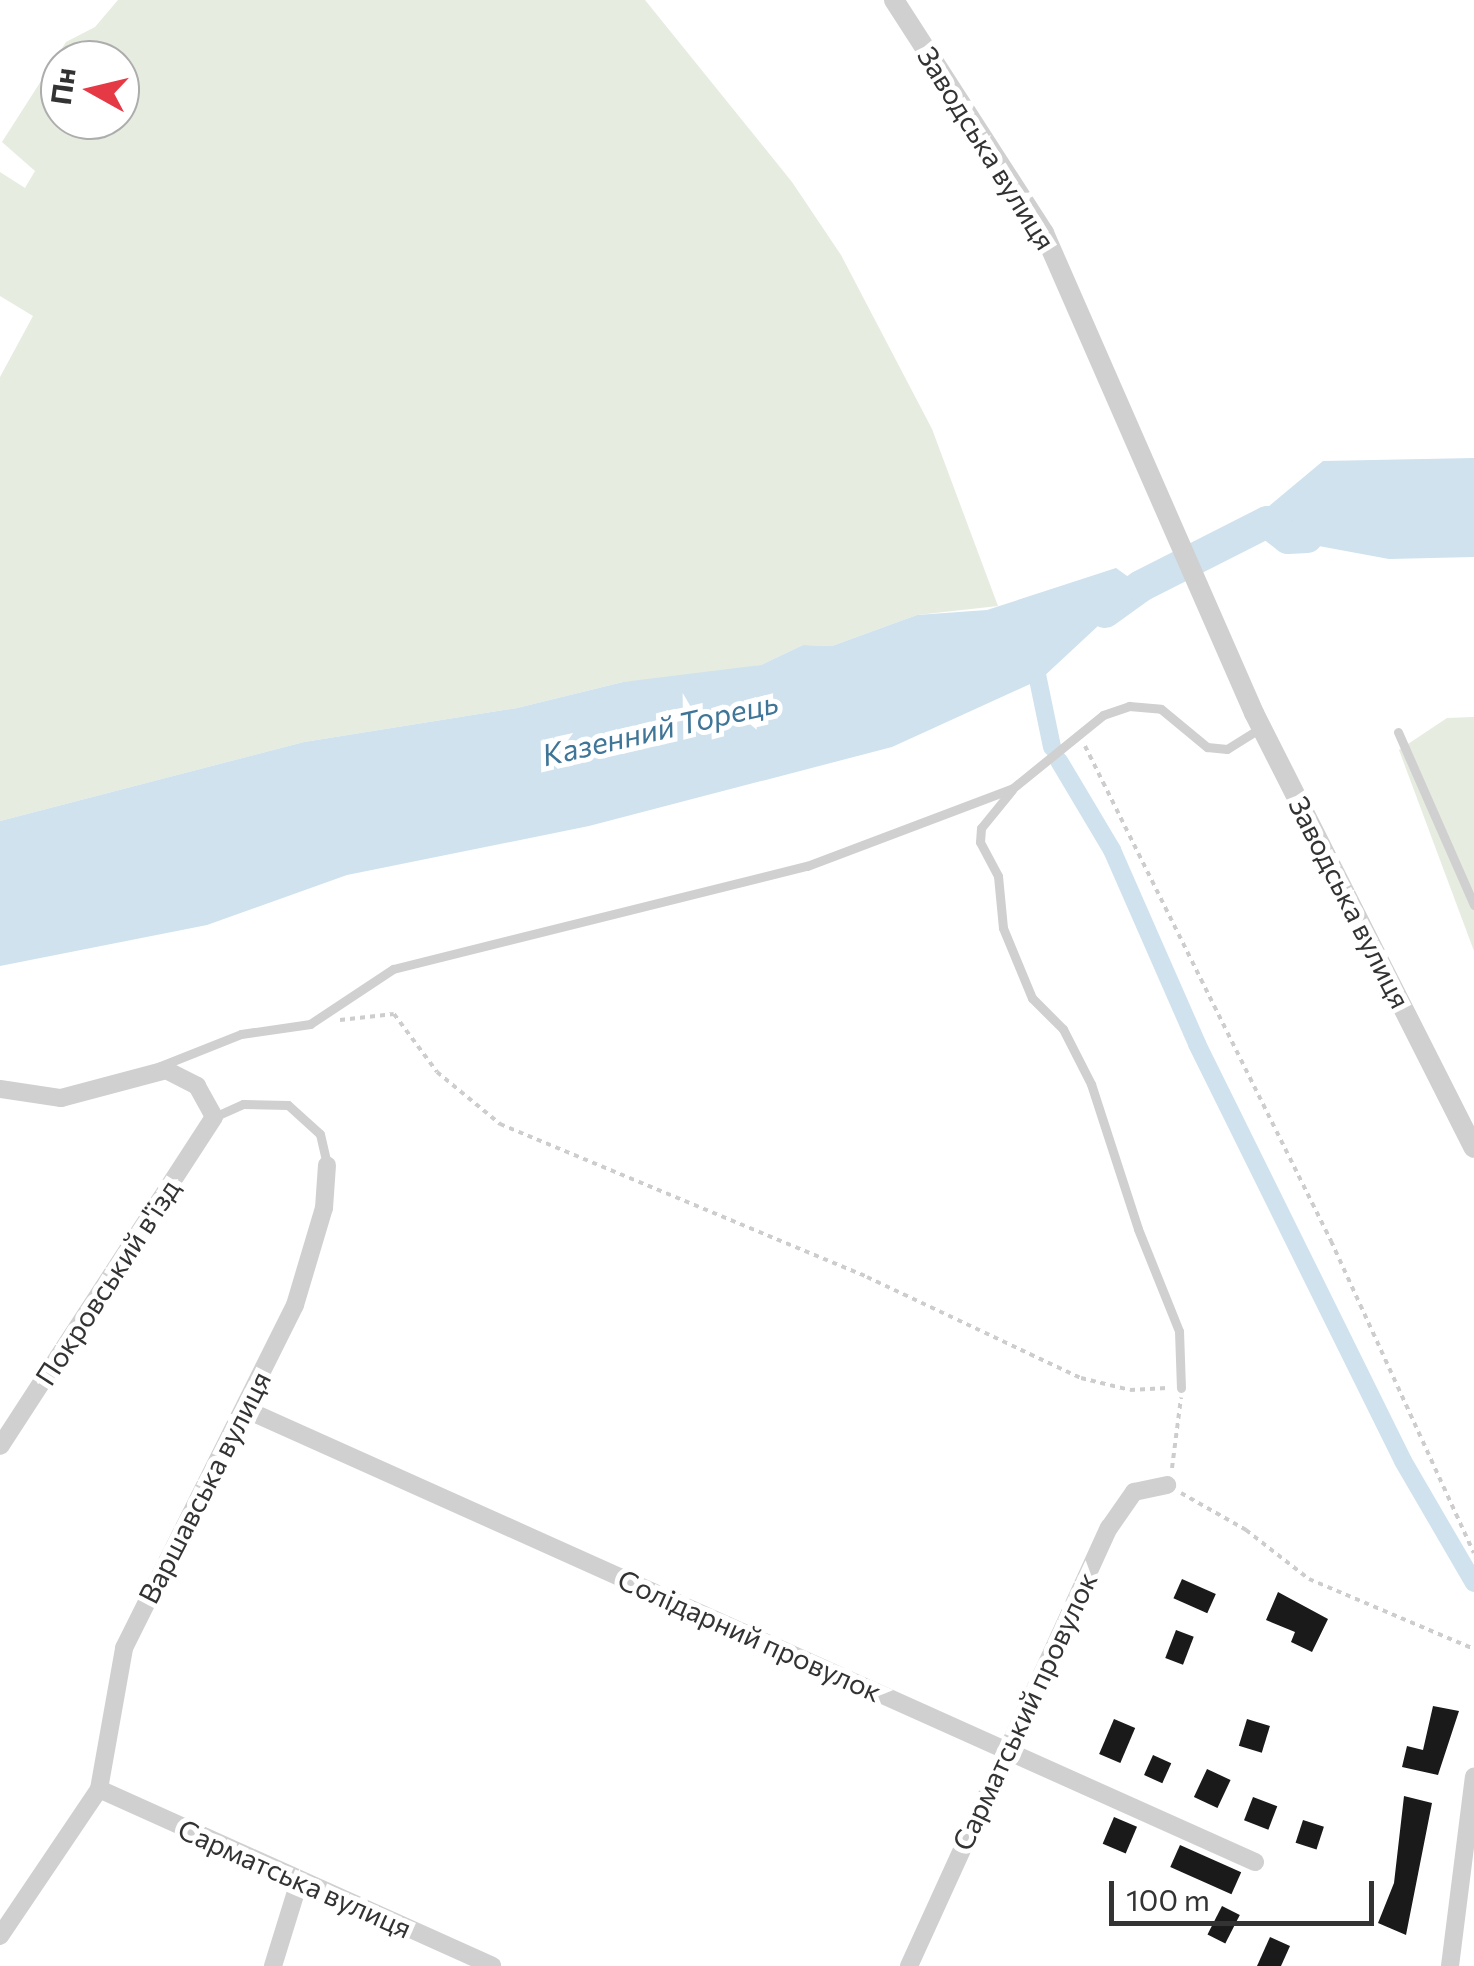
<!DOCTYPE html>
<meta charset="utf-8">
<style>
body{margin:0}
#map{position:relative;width:1474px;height:1966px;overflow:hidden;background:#fff;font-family:Commissioner,sans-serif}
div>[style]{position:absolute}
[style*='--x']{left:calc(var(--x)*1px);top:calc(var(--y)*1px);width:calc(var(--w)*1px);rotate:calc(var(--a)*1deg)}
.green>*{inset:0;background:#e6ecdf}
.water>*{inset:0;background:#cfe2ee}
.canal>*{height:18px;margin:-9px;padding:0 9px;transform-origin:9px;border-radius:9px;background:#cfe2ee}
.river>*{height:32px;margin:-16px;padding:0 16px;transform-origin:16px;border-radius:16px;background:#cfe2ee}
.building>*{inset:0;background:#1a1a1a;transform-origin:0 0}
.path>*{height:4px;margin-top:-2px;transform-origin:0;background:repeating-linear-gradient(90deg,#cdcdcd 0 5px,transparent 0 10px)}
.service>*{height:9px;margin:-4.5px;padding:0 4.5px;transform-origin:4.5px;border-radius:4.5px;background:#d0d0d0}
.minor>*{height:18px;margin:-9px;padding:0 9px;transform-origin:9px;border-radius:9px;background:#d0d0d0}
.tertiary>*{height:20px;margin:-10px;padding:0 10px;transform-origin:10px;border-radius:10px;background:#d0d0d0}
span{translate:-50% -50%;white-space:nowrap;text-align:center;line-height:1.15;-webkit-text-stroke:10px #fff;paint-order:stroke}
.street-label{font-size:28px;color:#333}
.water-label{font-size:30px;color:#3f7597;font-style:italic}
.north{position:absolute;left:40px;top:40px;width:100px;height:100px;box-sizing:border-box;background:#fff;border:2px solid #adadad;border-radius:50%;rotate:278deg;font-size:28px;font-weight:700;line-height:40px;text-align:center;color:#333}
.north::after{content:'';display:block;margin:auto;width:35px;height:45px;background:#e63946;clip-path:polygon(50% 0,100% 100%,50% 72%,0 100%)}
.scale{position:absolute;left:1109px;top:1881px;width:265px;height:45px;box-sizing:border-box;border:5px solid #333;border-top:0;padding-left:12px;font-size:30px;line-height:35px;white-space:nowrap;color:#333;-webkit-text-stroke:8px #fff;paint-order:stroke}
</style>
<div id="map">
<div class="green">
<div style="clip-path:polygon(evenodd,118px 0,645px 0,792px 182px,841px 255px,932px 429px,998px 606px,917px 615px,832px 646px,803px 645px,761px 665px,695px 677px,623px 682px,517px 708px,304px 742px,0 821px,0 377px,33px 316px,0 296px,0 172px,25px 188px,35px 171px,2px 142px,66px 42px,95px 27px,118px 0,60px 60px,120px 60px,120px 120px,60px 120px,60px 60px)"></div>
<div style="clip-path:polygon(1474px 717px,1474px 951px,1399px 750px,1447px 718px)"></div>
</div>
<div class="water">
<div style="clip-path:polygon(1474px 458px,1474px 557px,1389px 559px,1265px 536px,1268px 507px,1323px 461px)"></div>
<div style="clip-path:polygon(1116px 568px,1141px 586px,1041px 679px,892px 747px,589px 826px,347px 875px,207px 925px,0 966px,0 821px,304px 742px,517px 708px,623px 682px,761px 665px,803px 645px,832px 646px,917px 615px,987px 610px)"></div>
</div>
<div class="canal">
<div style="--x:1034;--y:660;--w:89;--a:78.3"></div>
<div style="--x:1059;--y:761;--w:104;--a:59.2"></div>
<div style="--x:1112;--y:850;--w:212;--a:66.3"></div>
<div style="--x:1197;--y:1044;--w:465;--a:63.7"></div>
<div style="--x:1403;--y:1461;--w:141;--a:59.8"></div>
</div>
<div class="river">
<div style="--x:1105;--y:612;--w:44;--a:-35.8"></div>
<div style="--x:1141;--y:586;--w:141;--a:-26.9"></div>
<div style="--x:1267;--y:522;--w:26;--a:37"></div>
<div style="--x:1288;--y:538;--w:19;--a:-3"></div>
</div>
<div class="building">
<div style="left:1182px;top:1579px;width:37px;height:21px;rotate:24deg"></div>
<div style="clip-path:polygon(1278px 1592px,1328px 1619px,1312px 1652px,1291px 1642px,1295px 1632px,1266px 1620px)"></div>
<div style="left:1176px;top:1630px;width:19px;height:30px;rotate:21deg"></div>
<div style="clip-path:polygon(1433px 1706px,1459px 1711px,1438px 1775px,1402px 1767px,1407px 1746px,1423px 1750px)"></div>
<div style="left:1114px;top:1719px;width:23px;height:38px;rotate:23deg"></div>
<div style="left:1247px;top:1719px;width:24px;height:28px;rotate:17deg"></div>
<div style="left:1153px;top:1755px;width:20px;height:22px;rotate:24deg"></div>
<div style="left:1207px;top:1769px;width:26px;height:31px;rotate:25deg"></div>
<div style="clip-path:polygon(1404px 1796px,1432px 1803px,1406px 1935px,1378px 1923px,1394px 1883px)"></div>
<div style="left:1253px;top:1797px;width:26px;height:25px;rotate:21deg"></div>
<div style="left:1114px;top:1817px;width:25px;height:29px;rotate:23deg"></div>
<div style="left:1303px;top:1820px;width:22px;height:24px;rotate:18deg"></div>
<div style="left:1180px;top:1845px;width:67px;height:24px;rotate:24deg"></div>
<div style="left:1222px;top:1906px;width:20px;height:32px;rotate:27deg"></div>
<div style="clip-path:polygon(1270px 1937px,1290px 1946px,1281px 1966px,1257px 1966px)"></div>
</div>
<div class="path">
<div style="--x:1085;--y:746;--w:553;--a:63.57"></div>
<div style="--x:1331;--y:1241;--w:343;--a:65.4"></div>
<div style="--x:340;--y:1020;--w:54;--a:-6.3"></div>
<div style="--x:394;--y:1014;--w:72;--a:53.4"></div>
<div style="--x:437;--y:1072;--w:82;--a:39.5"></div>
<div style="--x:500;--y:1124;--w:398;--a:22.6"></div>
<div style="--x:867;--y:1277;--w:237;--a:25.3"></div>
<div style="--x:1081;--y:1378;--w:50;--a:13.8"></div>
<div style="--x:1130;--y:1390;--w:37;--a:-3"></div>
<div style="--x:1172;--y:1468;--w:71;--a:-82.7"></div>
<div style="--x:1181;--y:1493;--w:75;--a:29.6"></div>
<div style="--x:1246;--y:1530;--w:80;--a:37.9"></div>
<div style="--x:1309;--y:1579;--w:179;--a:23"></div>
</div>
<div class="service">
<div style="--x:1398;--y:732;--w:189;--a:66.3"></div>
<div style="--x:1012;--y:790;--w:49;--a:129.2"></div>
<div style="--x:981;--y:828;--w:14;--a:94"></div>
<div style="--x:980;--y:842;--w:38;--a:62"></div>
<div style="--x:998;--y:876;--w:52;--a:84.5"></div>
<div style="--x:1003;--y:928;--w:76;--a:67.5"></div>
<div style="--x:1032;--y:998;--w:44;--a:45"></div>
<div style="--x:1063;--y:1029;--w:62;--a:63"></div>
<div style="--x:1091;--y:1084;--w:152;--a:72"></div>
<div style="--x:1138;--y:1229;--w:110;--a:68.1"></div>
<div style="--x:1179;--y:1331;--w:57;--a:88"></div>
<div style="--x:158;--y:1067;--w:89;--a:-21.7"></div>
<div style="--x:241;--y:1034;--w:70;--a:-8.2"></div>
<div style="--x:310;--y:1024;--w:100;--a:-33.5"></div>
<div style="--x:393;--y:969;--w:427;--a:-14"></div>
<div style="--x:807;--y:866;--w:220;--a:-20.7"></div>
<div style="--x:1013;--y:788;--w:116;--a:-39"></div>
<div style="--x:1103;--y:715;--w:28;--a:-19"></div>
<div style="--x:1129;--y:706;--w:32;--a:5"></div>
<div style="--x:1161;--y:709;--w:60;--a:39.6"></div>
<div style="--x:1207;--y:747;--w:20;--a:6"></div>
<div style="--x:1227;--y:749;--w:40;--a:-32"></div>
<div style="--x:214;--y:1117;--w:32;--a:-24"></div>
<div style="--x:243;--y:1104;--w:45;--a:1.3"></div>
<div style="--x:288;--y:1105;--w:43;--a:42.2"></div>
<div style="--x:320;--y:1134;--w:31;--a:77"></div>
</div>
<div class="minor">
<div style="--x:0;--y:1089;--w:62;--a:8.4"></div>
<div style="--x:61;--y:1098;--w:109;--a:-14.9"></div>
<div style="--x:166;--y:1070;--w:35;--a:27"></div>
<div style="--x:197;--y:1086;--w:35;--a:61"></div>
<div style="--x:214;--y:1117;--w:392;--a:123"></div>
<div style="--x:245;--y:1409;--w:1107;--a:24.16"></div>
<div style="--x:99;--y:1789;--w:431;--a:24.2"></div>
<div style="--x:0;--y:1936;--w:177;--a:-56"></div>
<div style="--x:99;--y:1789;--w:143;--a:-79.9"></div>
<div style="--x:124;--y:1648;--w:383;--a:-63.5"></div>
<div style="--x:295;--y:1305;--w:101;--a:-73.4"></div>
<div style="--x:324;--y:1208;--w:43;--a:-86"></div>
<div style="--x:273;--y:1966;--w:88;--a:-72.8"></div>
<div style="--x:909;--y:1966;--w:482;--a:-65.5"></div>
<div style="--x:1109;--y:1528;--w:44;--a:-55.2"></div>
<div style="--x:1134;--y:1492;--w:34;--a:-12"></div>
<div style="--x:1450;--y:1966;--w:191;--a:-82.8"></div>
</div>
<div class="tertiary">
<div style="--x:894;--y:0;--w:277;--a:57.2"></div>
<div style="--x:1044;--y:233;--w:524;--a:66.37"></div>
<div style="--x:1254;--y:713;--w:487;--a:63.2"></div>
</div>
<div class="street-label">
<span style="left:987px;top:148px;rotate:58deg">Заводська вулиця</span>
<span style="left:1350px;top:902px;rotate:63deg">Заводська вулиця</span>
<span style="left:107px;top:1282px;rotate:-57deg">Покровський в'їзд</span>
<span style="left:204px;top:1487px;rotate:-63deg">Варшавська вулиця</span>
<span style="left:750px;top:1635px;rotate:24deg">Солідарний провулок</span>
<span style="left:1024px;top:1711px;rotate:-65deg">Сарматський провулок</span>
<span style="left:295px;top:1878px;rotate:24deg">Сарматська вулиця</span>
</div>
<div class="water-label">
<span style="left:660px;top:728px;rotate:-13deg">Казенний Торець</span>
</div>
<div class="north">Пн</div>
<div class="scale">100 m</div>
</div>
